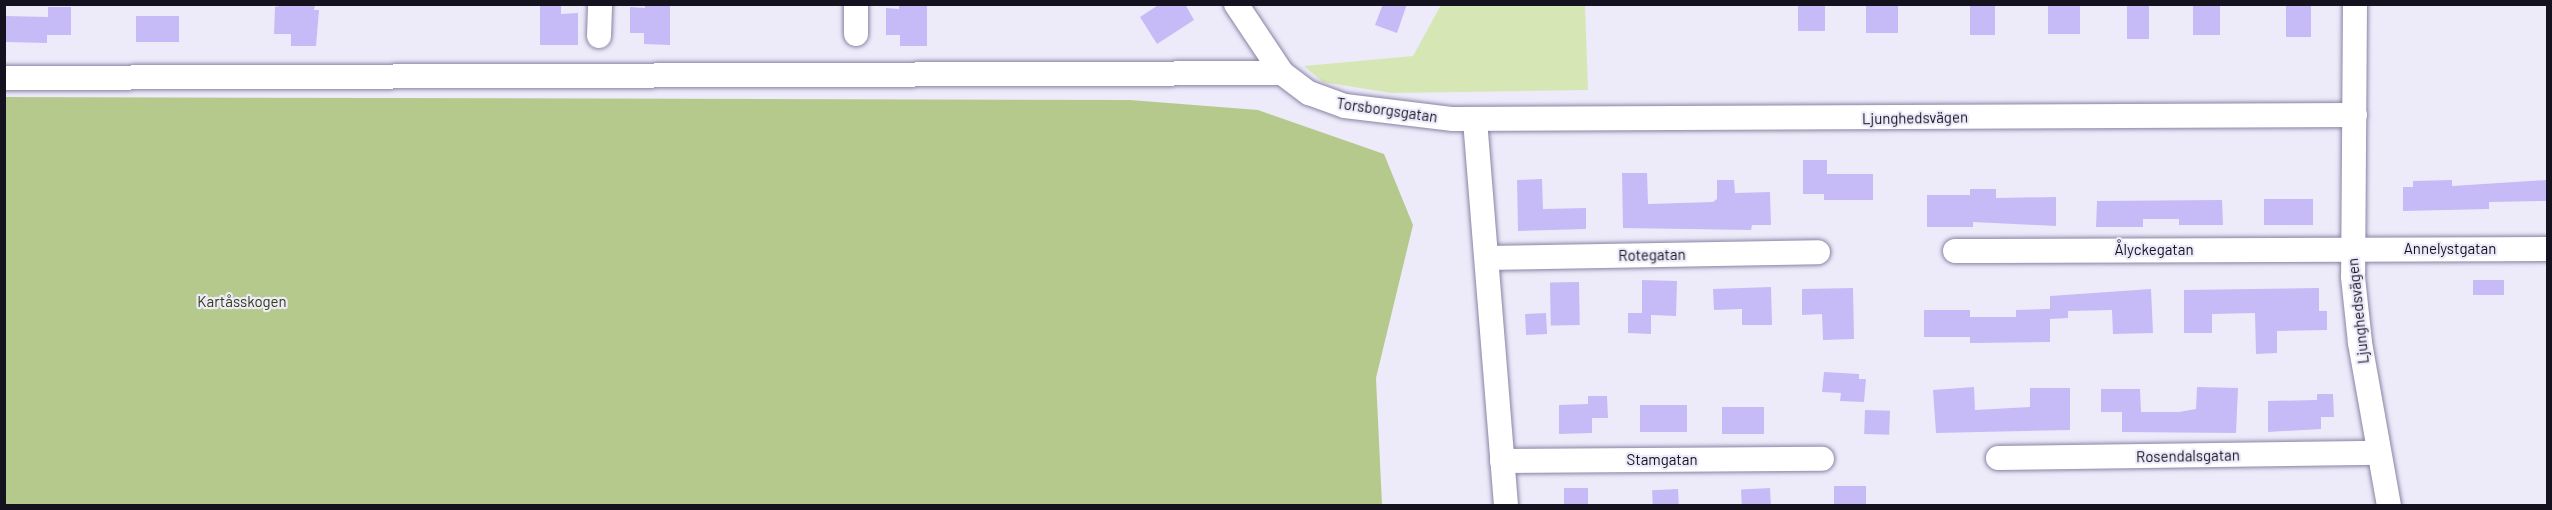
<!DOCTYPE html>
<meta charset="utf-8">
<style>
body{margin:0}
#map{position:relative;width:2552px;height:510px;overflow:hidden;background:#edebfa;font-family:Barlow,sans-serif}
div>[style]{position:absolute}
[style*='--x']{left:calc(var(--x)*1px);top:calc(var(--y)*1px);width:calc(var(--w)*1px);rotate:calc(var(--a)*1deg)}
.green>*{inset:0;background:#d6e6b5}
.forest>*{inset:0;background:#b6c98c}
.building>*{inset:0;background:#c6bbf7;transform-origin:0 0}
.roads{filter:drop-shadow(0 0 2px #8983a4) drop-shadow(0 0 2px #8983a4)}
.street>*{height:24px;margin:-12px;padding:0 12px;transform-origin:12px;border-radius:12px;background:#fff}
span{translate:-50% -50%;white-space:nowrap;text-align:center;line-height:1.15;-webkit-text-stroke:4.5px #edebfa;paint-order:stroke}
.street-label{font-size:15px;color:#14121e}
.park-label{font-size:15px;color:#303c0e}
.frame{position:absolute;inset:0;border:6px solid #14121e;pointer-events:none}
</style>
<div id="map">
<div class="green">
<div style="clip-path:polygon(1441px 5px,1585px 5px,1588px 90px,1391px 93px,1323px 82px,1304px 66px,1413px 56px)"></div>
</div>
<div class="forest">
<div style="clip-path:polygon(5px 97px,1130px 100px,1258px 110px,1384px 154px,1413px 225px,1376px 378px,1382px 505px,5px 505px)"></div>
</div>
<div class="building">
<div style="clip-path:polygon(289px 4px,315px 4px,314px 10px,319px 10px,316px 46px,291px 46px,291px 34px,274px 34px,275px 7px)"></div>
<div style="clip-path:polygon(540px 4px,561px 4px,561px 14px,578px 13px,578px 45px,540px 45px)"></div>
<div style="clip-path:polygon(645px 4px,670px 4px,670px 45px,644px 44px,644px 33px,630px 33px,630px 7px,645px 8px)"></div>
<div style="clip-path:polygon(899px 4px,927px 4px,927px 46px,900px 46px,900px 35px,886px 35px,886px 8px,899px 9px)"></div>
<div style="clip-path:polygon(1160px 4px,1185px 4px,1194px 20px,1157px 44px,1140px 17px)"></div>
<div style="clip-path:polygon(1383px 4px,1407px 4px,1397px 33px,1375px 25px)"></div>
<div style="left:1798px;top:4px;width:27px;height:27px"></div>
<div style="left:1866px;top:4px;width:32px;height:29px"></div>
<div style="left:1970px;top:4px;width:25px;height:31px"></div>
<div style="left:2048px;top:4px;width:32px;height:30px"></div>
<div style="left:2127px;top:4px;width:22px;height:35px"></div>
<div style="left:2193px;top:4px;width:27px;height:31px"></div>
<div style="left:2286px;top:4px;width:25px;height:33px"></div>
<div style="clip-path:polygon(48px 7px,71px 7px,71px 35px,47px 35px,47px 43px,6px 42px,6px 16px,48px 17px)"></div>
<div style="left:136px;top:16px;width:43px;height:26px"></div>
<div style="clip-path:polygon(1803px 160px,1827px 160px,1827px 174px,1873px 174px,1873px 200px,1824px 200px,1824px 194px,1803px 194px)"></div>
<div style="clip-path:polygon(1622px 173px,1647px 173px,1648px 204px,1713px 202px,1717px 199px,1717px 180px,1734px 180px,1735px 193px,1770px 192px,1771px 225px,1752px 225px,1751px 230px,1623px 228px)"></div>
<div style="clip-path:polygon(1542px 179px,1543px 209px,1586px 208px,1586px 229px,1518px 231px,1517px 180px)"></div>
<div style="clip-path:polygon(2452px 180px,2452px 186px,2547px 180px,2547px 201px,2489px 202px,2489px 209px,2403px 211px,2403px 187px,2413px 187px,2413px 181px)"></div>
<div style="clip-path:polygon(1970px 189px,1996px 189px,1996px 198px,2056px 197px,2056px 226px,1973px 222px,1973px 227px,1927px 227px,1927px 195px,1970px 195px)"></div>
<div style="left:2264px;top:199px;width:49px;height:26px"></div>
<div style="clip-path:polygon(2222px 200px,2223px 225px,2179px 225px,2179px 219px,2143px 219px,2143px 227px,2096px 227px,2097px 201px)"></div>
<div style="clip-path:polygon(1642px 280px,1677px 281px,1676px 316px,1651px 315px,1651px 334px,1628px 333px,1628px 313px,1642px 313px)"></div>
<div style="left:2473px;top:280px;width:31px;height:15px"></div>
<div style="left:1579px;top:282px;width:43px;height:29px;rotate:89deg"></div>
<div style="clip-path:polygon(1771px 287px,1772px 325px,1742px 325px,1742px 309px,1714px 310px,1713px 289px)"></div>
<div style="clip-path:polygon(1853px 288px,1854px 339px,1823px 340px,1822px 314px,1802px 315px,1802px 289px)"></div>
<div style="clip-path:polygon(2319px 288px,2319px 311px,2327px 311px,2327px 330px,2277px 331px,2277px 353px,2256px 354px,2255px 313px,2212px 314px,2212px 333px,2184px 333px,2184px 290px)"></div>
<div style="clip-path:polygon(2151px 289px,2153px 333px,2113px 334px,2112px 310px,2068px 311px,2068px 318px,2050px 319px,2050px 296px)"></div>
<div style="clip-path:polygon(2050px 309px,2050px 342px,1970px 343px,1970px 337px,1924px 337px,1924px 310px,1970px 310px,1970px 317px,2016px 317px,2016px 310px)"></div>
<div style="left:1546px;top:313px;width:21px;height:21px;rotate:87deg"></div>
<div style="clip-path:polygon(1824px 372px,1859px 374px,1859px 379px,1866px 379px,1864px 402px,1840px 401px,1841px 393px,1822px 392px)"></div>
<div style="clip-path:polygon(1974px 387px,1975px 410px,2030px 407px,2030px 388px,2070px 388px,2070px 430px,1936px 433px,1933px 390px)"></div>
<div style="clip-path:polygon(2197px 387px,2238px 388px,2236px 433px,2122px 432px,2122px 412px,2101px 412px,2101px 389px,2140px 389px,2141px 412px,2179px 412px,2196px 409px)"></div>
<div style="clip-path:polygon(2317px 394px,2333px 394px,2334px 417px,2321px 417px,2321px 429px,2268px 432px,2268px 401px,2317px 400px)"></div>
<div style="clip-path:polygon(1588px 396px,1607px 396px,1608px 418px,1592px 418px,1592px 433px,1559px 434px,1559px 405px,1588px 404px)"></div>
<div style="left:1687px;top:405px;width:27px;height:47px;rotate:90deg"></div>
<div style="left:1722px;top:407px;width:42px;height:27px"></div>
<div style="left:1865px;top:410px;width:25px;height:24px;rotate:2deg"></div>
<div style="left:1866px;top:486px;width:20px;height:32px;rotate:90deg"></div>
<div style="left:1588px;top:488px;width:18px;height:24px;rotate:90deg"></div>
<div style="left:1770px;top:488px;width:18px;height:29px;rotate:87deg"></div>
<div style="left:1678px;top:489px;width:17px;height:26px;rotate:87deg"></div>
</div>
<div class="roads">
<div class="street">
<div style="--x:1236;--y:4;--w:83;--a:56.3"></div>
<div style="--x:1282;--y:73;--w:34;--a:37"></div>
<div style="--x:1309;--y:93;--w:38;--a:20"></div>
<div style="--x:1345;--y:106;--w:109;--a:6.9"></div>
<div style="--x:1453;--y:119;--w:902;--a:-0.25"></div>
<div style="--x:2355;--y:4;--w:273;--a:90.4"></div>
<div style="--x:2353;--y:277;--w:66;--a:83.9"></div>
<div style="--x:2360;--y:343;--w:166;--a:79.9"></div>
<div style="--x:856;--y:34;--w:30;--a:-90"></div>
<div style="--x:599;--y:36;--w:32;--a:-88"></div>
<div style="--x:4;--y:78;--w:1278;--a:-0.22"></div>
<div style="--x:1475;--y:120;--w:387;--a:85.4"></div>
<div style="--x:1955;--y:251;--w:593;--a:-0.19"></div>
<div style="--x:1487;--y:258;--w:331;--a:-1"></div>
<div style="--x:1998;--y:458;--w:381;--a:-0.8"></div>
<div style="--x:1502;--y:461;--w:320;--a:-0.4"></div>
</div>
</div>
<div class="street-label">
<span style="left:1387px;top:110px;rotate:8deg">Torsborgsgatan</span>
<span style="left:1915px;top:118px;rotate:-1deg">Ljunghedsvägen</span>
<span style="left:2450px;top:249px">Annelystgatan</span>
<span style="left:2154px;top:250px">Ålyckegatan</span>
<span style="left:1652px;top:255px;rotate:-1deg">Rotegatan</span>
<span style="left:2358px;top:311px;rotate:-96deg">Ljunghedsvägen</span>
<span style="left:2188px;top:456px;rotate:-1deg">Rosendalsgatan</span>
<span style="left:1662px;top:460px">Stamgatan</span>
</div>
<div class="park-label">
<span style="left:242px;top:302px">Kartåsskogen</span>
</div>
<div class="frame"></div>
</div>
